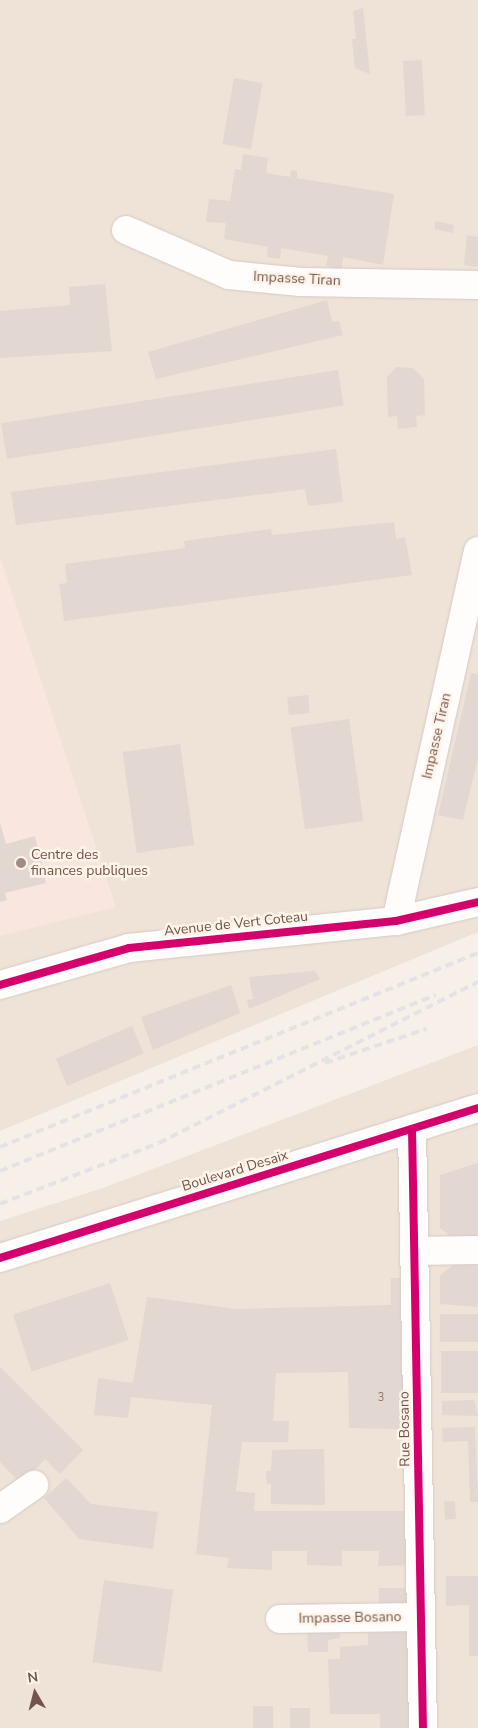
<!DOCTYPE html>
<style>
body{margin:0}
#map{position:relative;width:478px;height:1728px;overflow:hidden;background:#f6f0e9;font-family:"Nunito Sans",sans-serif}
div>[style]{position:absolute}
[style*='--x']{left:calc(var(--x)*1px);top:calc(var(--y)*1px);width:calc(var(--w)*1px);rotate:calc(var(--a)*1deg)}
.residential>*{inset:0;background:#efe2d6}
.commercial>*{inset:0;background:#f9e6df}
.building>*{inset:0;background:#e2d8d1;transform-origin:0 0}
.roads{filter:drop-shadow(0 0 1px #d4cbc6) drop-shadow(0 0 1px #d4cbc6)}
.minor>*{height:28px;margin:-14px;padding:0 14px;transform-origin:14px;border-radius:14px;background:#fefdfc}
.rail>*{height:4px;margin-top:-2px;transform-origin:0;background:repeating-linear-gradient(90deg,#e4e2e4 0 8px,transparent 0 13px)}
.cycleway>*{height:8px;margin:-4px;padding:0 4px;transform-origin:4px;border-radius:4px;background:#d6006c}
.dots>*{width:14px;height:14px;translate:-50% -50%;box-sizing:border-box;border:2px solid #fff4e9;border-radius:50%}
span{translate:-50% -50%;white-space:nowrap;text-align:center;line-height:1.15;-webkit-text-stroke:5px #fff4e9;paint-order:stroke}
.number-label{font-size:11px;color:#90776e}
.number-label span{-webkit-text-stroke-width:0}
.street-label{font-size:14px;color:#73544a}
.poi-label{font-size:14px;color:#73544a}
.left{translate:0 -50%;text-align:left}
.north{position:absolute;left:10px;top:1668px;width:50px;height:50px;-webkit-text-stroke:4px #fff4e9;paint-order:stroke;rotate:352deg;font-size:14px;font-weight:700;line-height:20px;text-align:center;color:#73544a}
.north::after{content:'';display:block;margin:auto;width:18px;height:22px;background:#73544a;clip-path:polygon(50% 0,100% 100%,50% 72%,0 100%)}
</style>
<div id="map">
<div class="residential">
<div style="clip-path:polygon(0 0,478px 0,478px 932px,0 1131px)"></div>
<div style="clip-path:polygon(478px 1045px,478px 1728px,0 1728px,0 1221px,103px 1188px)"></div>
</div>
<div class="commercial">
<div style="clip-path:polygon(0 556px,116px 907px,0 936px)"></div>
</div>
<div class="building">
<div style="clip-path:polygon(363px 8px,370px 74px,355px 68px,352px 39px,356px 39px,353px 11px)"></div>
<div style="left:422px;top:60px;width:55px;height:19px;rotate:87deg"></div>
<div style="left:234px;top:78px;width:29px;height:67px;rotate:10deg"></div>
<div style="clip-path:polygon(243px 154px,268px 158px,266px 173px,290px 177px,291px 170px,297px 171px,297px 178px,394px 194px,383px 265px,343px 257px,342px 269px,326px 266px,328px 256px,281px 248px,280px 259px,267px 257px,268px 247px,224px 239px,226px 223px,206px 222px,209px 199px,230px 201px,235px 169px,241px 170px)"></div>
<div style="clip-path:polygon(435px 221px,454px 225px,453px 233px,435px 229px)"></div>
<div style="clip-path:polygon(467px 235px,478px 237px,478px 267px,464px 265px)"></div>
<div style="clip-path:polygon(105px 284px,112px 351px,0 358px,0 311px,70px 305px,69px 287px)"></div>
<div style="clip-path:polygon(327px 300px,332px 322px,339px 321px,343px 335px,156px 379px,148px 352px)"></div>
<div style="clip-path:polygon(396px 367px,413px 368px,424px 379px,425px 415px,416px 416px,417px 427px,398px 429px,397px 416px,388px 417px,387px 377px)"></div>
<div style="left:338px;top:370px;width:36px;height:341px;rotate:81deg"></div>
<div style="clip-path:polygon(336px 449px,343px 502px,308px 506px,305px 489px,16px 525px,11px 492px)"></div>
<div style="clip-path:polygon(394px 522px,396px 539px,405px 537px,412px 575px,64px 621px,59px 584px,67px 583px,65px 564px,185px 548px,184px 541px,271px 529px,272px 535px)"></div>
<div style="clip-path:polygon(471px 673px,478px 675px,478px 758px,463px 820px,438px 815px)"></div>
<div style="left:308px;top:695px;width:18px;height:21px;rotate:84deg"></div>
<div style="left:349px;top:719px;width:103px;height:59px;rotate:82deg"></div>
<div style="left:180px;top:744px;width:102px;height:58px;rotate:82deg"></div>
<div style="clip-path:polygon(0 822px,6px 844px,35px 836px,46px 883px,5px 893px,7px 900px,0 902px)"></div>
<div style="clip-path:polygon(315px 971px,320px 979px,249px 1009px,247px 1000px,253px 999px,249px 977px)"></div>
<div style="clip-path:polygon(231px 985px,240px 1013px,153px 1050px,141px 1017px)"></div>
<div style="left:132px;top:1026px;width:30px;height:83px;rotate:67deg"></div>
<div style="clip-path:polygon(478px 1163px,478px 1237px,452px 1237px,440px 1228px,440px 1175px)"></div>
<div style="clip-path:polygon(456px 1263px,478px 1263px,478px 1307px,440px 1304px,440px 1275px)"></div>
<div style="clip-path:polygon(391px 1278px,412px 1278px,413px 1423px,399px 1429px,349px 1428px,348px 1372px,276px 1373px,273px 1421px,289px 1421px,288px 1442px,242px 1442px,236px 1491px,255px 1493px,254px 1511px,415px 1511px,416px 1565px,378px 1566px,379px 1551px,342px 1551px,342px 1566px,307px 1565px,307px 1551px,272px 1551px,272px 1570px,227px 1568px,229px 1558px,196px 1554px,212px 1405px,131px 1397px,128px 1418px,94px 1415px,98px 1378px,133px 1383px,147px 1297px,237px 1309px,391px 1305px)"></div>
<div style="left:110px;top:1283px;width:60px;height:102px;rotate:72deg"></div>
<div style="left:478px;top:1314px;width:28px;height:38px;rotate:90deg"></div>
<div style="left:441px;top:1351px;width:37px;height:42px"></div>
<div style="clip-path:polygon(0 1367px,83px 1450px,60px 1474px,45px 1459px,21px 1484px,0 1462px)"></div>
<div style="clip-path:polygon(474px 1400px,478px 1416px,442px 1415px,442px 1401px)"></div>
<div style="clip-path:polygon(475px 1427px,478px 1502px,470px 1502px,468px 1441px,443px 1442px,442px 1428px)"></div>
<div style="clip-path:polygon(324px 1449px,325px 1505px,271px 1504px,271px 1484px,267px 1484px,266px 1471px,271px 1471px,272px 1450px)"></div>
<div style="clip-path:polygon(66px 1478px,91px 1504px,158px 1512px,153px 1549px,79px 1539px,44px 1498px)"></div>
<div style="left:455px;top:1501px;width:18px;height:11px;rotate:87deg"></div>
<div style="clip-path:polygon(446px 1576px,478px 1576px,478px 1656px,469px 1656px,469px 1605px,446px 1606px)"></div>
<div style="left:104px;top:1580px;width:70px;height:83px;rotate:8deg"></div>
<div style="clip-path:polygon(379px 1588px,416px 1588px,417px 1603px,378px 1610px)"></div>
<div style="left:298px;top:1603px;width:20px;height:8px"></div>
<div style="clip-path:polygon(368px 1626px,416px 1631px,419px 1728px,380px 1728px,380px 1714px,330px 1714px,328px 1659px,340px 1659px,340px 1647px,368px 1645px)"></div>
<div style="clip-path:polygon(307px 1627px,340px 1627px,340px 1638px,328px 1640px,328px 1652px,308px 1652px)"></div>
<div style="left:253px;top:1706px;width:20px;height:22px"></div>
<div style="left:310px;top:1708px;width:20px;height:20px;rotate:90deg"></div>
</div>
<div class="roads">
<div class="minor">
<div style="--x:126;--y:230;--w:112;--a:23.6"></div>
<div style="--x:229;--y:275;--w:72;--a:5.6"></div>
<div style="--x:301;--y:282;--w:177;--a:1"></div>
<div style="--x:396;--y:921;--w:379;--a:-77.5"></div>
<div style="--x:0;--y:985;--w:134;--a:-16"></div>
<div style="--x:129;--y:948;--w:268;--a:-5.8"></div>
<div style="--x:396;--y:921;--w:84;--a:-13"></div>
<div style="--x:412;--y:1129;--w:599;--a:88.95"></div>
<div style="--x:414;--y:1251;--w:64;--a:-0.9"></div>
<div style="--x:0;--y:1258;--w:501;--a:-17.42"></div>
<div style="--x:0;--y:1509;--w:42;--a:-35.2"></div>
<div style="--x:280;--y:1619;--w:141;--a:-0.8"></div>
</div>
</div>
<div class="rail">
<div style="--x:325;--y:1063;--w:107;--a:-18.6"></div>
<div style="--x:0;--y:1147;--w:516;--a:-22.09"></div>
<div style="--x:0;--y:1171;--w:470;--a:-22"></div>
<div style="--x:0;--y:1204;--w:170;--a:-21"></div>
<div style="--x:159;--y:1143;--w:357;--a:-26.8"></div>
</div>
<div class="cycleway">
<div style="--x:0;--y:985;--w:134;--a:-16"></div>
<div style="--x:129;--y:948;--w:268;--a:-5.8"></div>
<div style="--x:396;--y:921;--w:84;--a:-13"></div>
<div style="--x:412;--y:1129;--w:599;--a:88.95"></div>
<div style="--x:0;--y:1258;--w:501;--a:-17.42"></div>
</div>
<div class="dots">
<div style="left:21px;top:863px;background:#a18b82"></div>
</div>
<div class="number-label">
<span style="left:381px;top:1398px">3</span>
</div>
<div class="street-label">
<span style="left:297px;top:279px;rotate:3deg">Impasse Tiran</span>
<span style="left:437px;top:736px;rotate:-77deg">Impasse Tiran</span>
<span style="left:236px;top:924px;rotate:-6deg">Avenue de Vert Coteau</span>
<span style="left:235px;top:1171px;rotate:-17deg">Boulevard Desaix</span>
<span style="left:405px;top:1429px;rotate:-91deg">Rue Bosano</span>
<span style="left:350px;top:1618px;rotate:-1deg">Impasse Bosano</span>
</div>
<div class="poi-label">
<span class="left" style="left:31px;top:863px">Centre des<br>finances publiques</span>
</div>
<div class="north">N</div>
</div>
